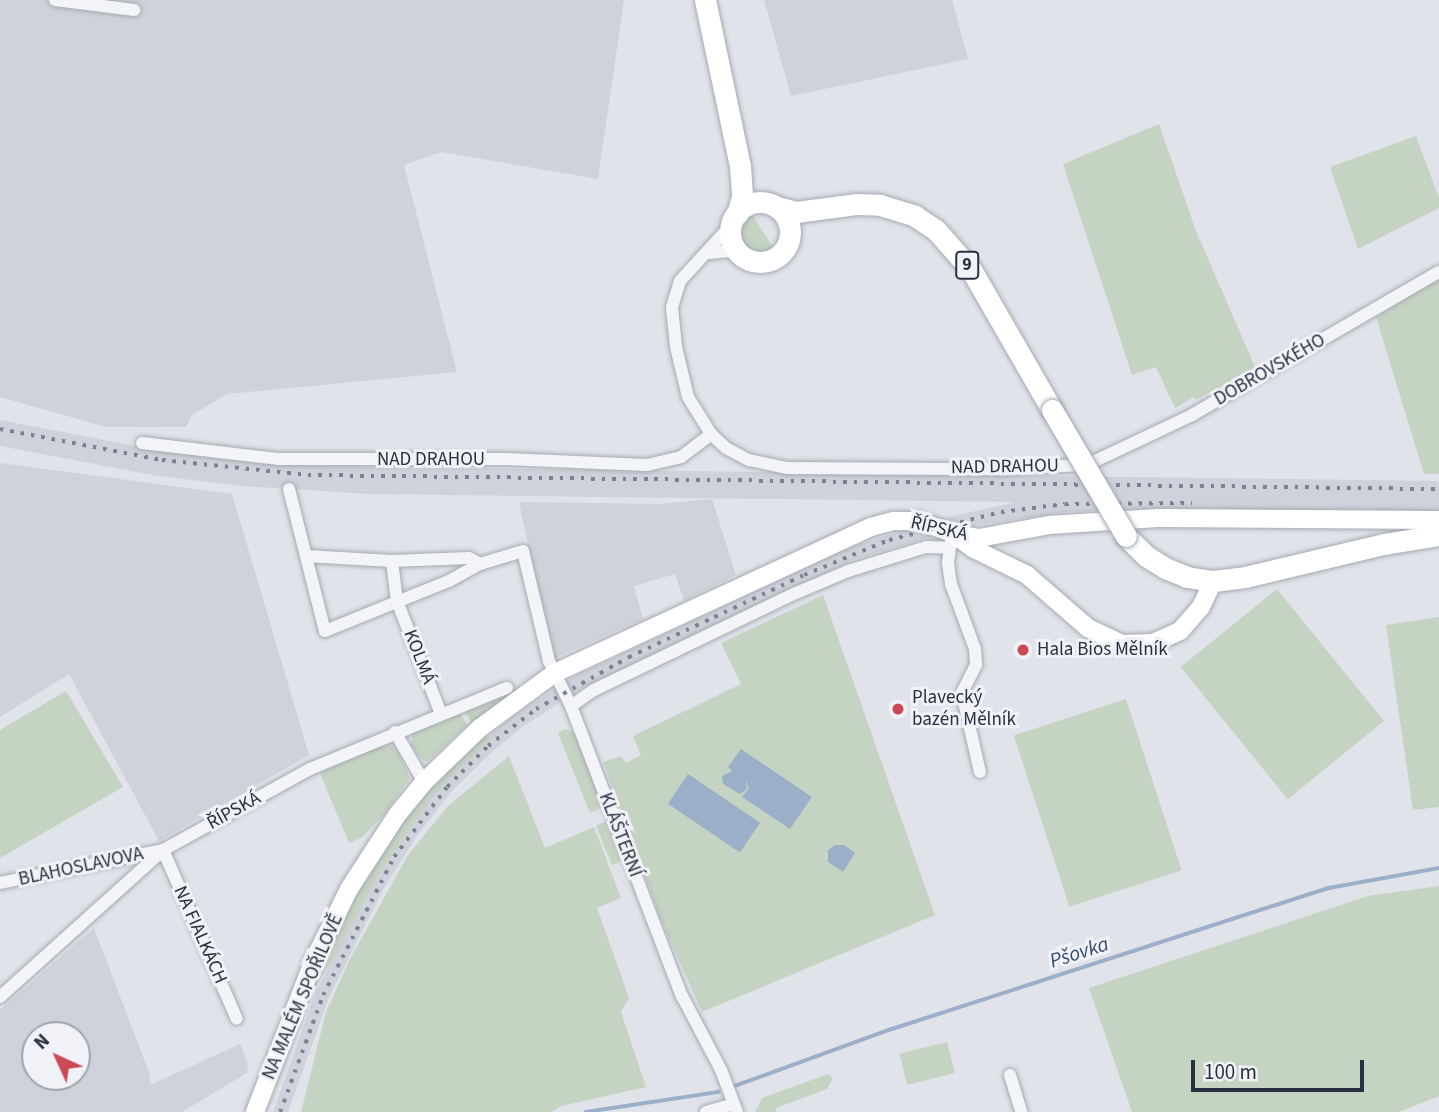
<!DOCTYPE html>
<meta charset="utf-8">
<style>
body{margin:0}
#map{position:relative;width:1439px;height:1112px;overflow:hidden;background:#e0e3e9;font-family:"Source Sans 3",sans-serif}
div>[style]{position:absolute}
[style*='--x']{left:calc(var(--x)*1px);top:calc(var(--y)*1px);width:calc(var(--w)*1px);rotate:calc(var(--a)*1deg)}
.built>*{inset:0;background:#cfd2db}
.green>*{inset:0;background:#c5d3c2;transform-origin:0 0}
.water>*{inset:0;background:#9cafc8;transform-origin:0 0}
.stream>*{height:3.5px;margin:-1.75px;padding:0 1.75px;transform-origin:1.75px;border-radius:1.75px;background:#9cafc8}
.roads{filter:drop-shadow(0 0 2px #a5aab3) drop-shadow(0 0 2px #a5aab3)}
.street>*{height:12px;margin:-6px;padding:0 6px;transform-origin:6px;border-radius:6px;background:#f3f4f7}
.secondary>*{height:18px;margin:-9px;padding:0 9px;transform-origin:9px;border-radius:9px;background:#fff}
.primary>*{height:21px;margin:-10.5px;padding:0 10.5px;transform-origin:10.5px;border-radius:10.5px;background:#fff}
.primary>.ring{margin:-10.5px;padding:0;box-sizing:content-box;background:none;border:21px solid #fff;border-radius:50%}
.rail>*{height:3.5px;margin-top:-1.75px;transform-origin:0;background:repeating-linear-gradient(90deg,#7a8292 0 3.5px,transparent 0 10.5px)}
.bridges{filter:drop-shadow(0 0 2px #a0a7b5) drop-shadow(0 0 2px #a0a7b5)}
.primary-bridge>*{height:21px;margin:-10.5px;padding:0 10.5px;transform-origin:10.5px;border-radius:10.5px;background:#fff}
.dots>*{width:19px;height:19px;translate:-50% -50%;box-sizing:border-box;border:4px solid #f0f2f7;border-radius:50%}
span{translate:-50% -50%;white-space:nowrap;text-align:center;line-height:1.15;-webkit-text-stroke:6px #f0f2f7;paint-order:stroke}
.shield-label span{padding:2px 5px;background:#f0f2f7;border:2px solid;border-radius:5px;-webkit-text-stroke-width:0}
.shield-label{font-size:18px;color:#293040;font-weight:700}
.street-label{font-size:19px;color:#293040}
.poi-label{font-size:19px;color:#293040}
.left{translate:0 -50%;text-align:left}
.water-label{font-size:21px;color:#344d73;font-style:italic}
.north{position:absolute;left:21px;top:1021px;width:70px;height:70px;box-sizing:border-box;background:#f0f2f7;border:2px solid #a0a4ae;border-radius:50%;rotate:315deg;font-size:19px;font-weight:700;line-height:28px;text-align:center;color:#293040}
.north::after{content:'';display:block;margin:auto;width:24px;height:32px;background:#cb4855;clip-path:polygon(50% 0,100% 100%,50% 72%,0 100%)}
.scale{position:absolute;left:1191px;top:1060px;width:173px;height:32px;box-sizing:border-box;border:4px solid #293040;border-top:0;padding-left:9px;font-size:21px;line-height:24px;white-space:nowrap;color:#293040;-webkit-text-stroke:5px #f0f2f7;paint-order:stroke}
</style>
<div id="map">
<div class="built">
<div style="clip-path:polygon(0 0,624px 0,598px 179px,441px 152px,404px 165px,457px 372px,227px 394px,192px 415px,186px 427px,106px 427px,0 397px)"></div>
<div style="clip-path:polygon(764px 0,952px 0,968px 59px,791px 96px)"></div>
<div style="clip-path:polygon(0 420px,162px 451px,308px 466px,1439px 481px,1439px 514px,1126px 509px,1066px 512px,963px 527px,853px 560px,580px 689px,521px 728px,492px 752px,452px 791px,418px 834px,384px 888px,329px 997px,288px 1112px,273px 1112px,316px 992px,372px 881px,422px 804px,483px 741px,512px 717px,574px 677px,848px 548px,935px 520px,1016px 502px,368px 494px,242px 486px,158px 476px,0 446px)"></div>
<div style="clip-path:polygon(0 463px,232px 494px,309px 755px,159px 841px,69px 674px,0 717px)"></div>
<div style="clip-path:polygon(712px 499px,736px 575px,684px 601px,675px 574px,634px 586px,643px 619px,552px 659px,519px 502px,659px 504px)"></div>
<div style="clip-path:polygon(evenodd,94px 928px,150px 1075px,150px 1085px,240px 1044px,248px 1064px,247px 1073px,182px 1112px,0 1112px,0 1010px,94px 928px,35px 1035px,77px 1035px,77px 1077px,35px 1077px,35px 1035px)"></div>
</div>
<div class="green">
<div style="clip-path:polygon(1159px 124px,1196px 231px,1255px 367px,1196px 400px,1194px 397px,1175px 408px,1156px 367px,1132px 375px,1063px 164px)"></div>
<div style="clip-path:polygon(1416px 136px,1439px 198px,1439px 208px,1358px 249px,1330px 167px)"></div>
<div style="clip-path:polygon(751px 213px,774px 249px,769px 252px,753px 252px,741px 241px,741px 226px)"></div>
<div style="clip-path:polygon(1439px 278px,1439px 474px,1424px 474px,1376px 317px)"></div>
<div style="left:1277px;top:589px;width:170px;height:124px;rotate:51deg"></div>
<div style="clip-path:polygon(823px 595px,935px 915px,702px 1012px,662px 922px,603px 762px,621px 756px,626px 763px,641px 755px,633px 736px,741px 684px,721px 643px)"></div>
<div style="clip-path:polygon(1439px 617px,1439px 807px,1413px 810px,1386px 625px)"></div>
<div style="clip-path:polygon(66px 691px,123px 787px,0 858px,0 730px)"></div>
<div style="clip-path:polygon(506px 692px,508px 696px,472px 723px,464px 710px)"></div>
<div style="left:1126px;top:699px;width:180px;height:118px;rotate:72deg"></div>
<div style="clip-path:polygon(459px 711px,467px 725px,428px 761px,424px 761px,411px 746px,412px 732px)"></div>
<div style="clip-path:polygon(565px 729px,575px 733px,603px 807px,590px 813px,558px 733px)"></div>
<div style="clip-path:polygon(484px 734px,491px 739px,435px 794px,378px 875px,333px 960px,312px 992px,315px 976px,357px 896px,368px 868px,393px 831px,426px 793px)"></div>
<div style="clip-path:polygon(381px 745px,394px 746px,398px 751px,410px 778px,383px 816px,361px 838px,349px 843px,320px 773px)"></div>
<div style="clip-path:polygon(509px 756px,545px 848px,594px 827px,621px 898px,597px 908px,629px 998px,621px 1012px,646px 1087px,561px 1106px,551px 1112px,301px 1112px,326px 1012px,350px 959px,408px 855px,448px 806px)"></div>
<div style="left:607px;top:821px;width:43px;height:12px;rotate:68deg"></div>
<div style="clip-path:polygon(1439px 886px,1439px 1096px,1399px 1112px,1132px 1112px,1089px 988px,1368px 896px)"></div>
<div style="left:947px;top:1042px;width:32px;height:49px;rotate:76deg"></div>
<div style="clip-path:polygon(828px 1074px,833px 1078px,827px 1089px,776px 1108px,776px 1112px,755px 1112px,762px 1098px)"></div>
</div>
<div class="water">
<div style="clip-path:polygon(741px 749px,812px 797px,790px 829px,742px 797px,749px 788px,746px 780px,747px 789px,740px 794px,723px 784px,722px 776px,732px 771px,728px 767px)"></div>
<div style="left:688px;top:774px;width:87px;height:36px;rotate:34deg"></div>
<div style="clip-path:polygon(835px 845px,844px 845px,855px 853px,843px 872px,828px 862px,828px 850px)"></div>
</div>
<div class="stream">
<div style="--x:735;--y:1086;--w:167;--a:-20"></div>
<div style="--x:892;--y:1029;--w:459;--a:-17.9"></div>
<div style="--x:1329;--y:888;--w:112;--a:-10.3"></div>
<div style="--x:586;--y:1112;--w:134;--a:-8.6"></div>
</div>
<div class="roads">
<div class="street">
<div style="--x:55;--y:0;--w:80;--a:7.2"></div>
<div style="--x:732;--y:224;--w:77;--a:132.4"></div>
<div style="--x:680;--y:281;--w:28;--a:107"></div>
<div style="--x:672;--y:308;--w:39;--a:84"></div>
<div style="--x:676;--y:347;--w:51;--a:76.5"></div>
<div style="--x:688;--y:397;--w:44;--a:58.1"></div>
<div style="--x:711;--y:434;--w:21;--a:43"></div>
<div style="--x:726;--y:448;--w:26;--a:28"></div>
<div style="--x:749;--y:460;--w:38;--a:12"></div>
<div style="--x:786;--y:468;--w:219;--a:0.3"></div>
<div style="--x:1005;--y:469;--w:76;--a:-3"></div>
<div style="--x:1081;--y:465;--w:17;--a:-17"></div>
<div style="--x:1097;--y:460;--w:105;--a:-25.3"></div>
<div style="--x:1192;--y:415;--w:285;--a:-30.1"></div>
<div style="--x:708;--y:253;--w:23;--a:-5"></div>
<div style="--x:731;--y:251;--w:15;--a:23"></div>
<div style="--x:142;--y:443;--w:138;--a:6.7"></div>
<div style="--x:279;--y:459;--w:227;--a:0"></div>
<div style="--x:506;--y:459;--w:141;--a:2.4"></div>
<div style="--x:647;--y:465;--w:35;--a:-13"></div>
<div style="--x:681;--y:457;--w:38;--a:-37"></div>
<div style="--x:289;--y:489;--w:146;--a:75.8"></div>
<div style="--x:325;--y:631;--w:134;--a:-22"></div>
<div style="--x:449;--y:581;--w:35;--a:-29"></div>
<div style="--x:480;--y:564;--w:45;--a:-16.8"></div>
<div style="--x:523;--y:551;--w:113;--a:76.7"></div>
<div style="--x:549;--y:661;--w:50;--a:63.9"></div>
<div style="--x:571;--y:706;--w:311;--a:69.1"></div>
<div style="--x:682;--y:996;--w:84;--a:62.2"></div>
<div style="--x:721;--y:1070;--w:45;--a:69.1"></div>
<div style="--x:951;--y:541;--w:22;--a:98"></div>
<div style="--x:948;--y:563;--w:21;--a:82"></div>
<div style="--x:951;--y:584;--w:69;--a:69.7"></div>
<div style="--x:975;--y:649;--w:16;--a:86"></div>
<div style="--x:976;--y:665;--w:31;--a:117"></div>
<div style="--x:962;--y:693;--w:81;--a:77.2"></div>
<div style="--x:306;--y:556;--w:86;--a:3.3"></div>
<div style="--x:392;--y:561;--w:77;--a:-2.2"></div>
<div style="--x:469;--y:558;--w:13;--a:29"></div>
<div style="--x:392;--y:561;--w:40;--a:82.9"></div>
<div style="--x:397;--y:601;--w:121;--a:68.7"></div>
<div style="--x:571;--y:706;--w:28;--a:-35"></div>
<div style="--x:594;--y:690;--w:224;--a:-25.7"></div>
<div style="--x:796;--y:593;--w:56;--a:-22.9"></div>
<div style="--x:848;--y:571;--w:82;--a:-17.1"></div>
<div style="--x:926;--y:547;--w:23;--a:2"></div>
<div style="--x:395;--y:732;--w:58;--a:59.9"></div>
<div style="--x:0;--y:883;--w:166;--a:-11.4"></div>
<div style="--x:163;--y:850;--w:184;--a:66.4"></div>
<div style="--x:0;--y:997;--w:219;--a:-42"></div>
<div style="--x:163;--y:850;--w:168;--a:-28.9"></div>
<div style="--x:310;--y:769;--w:213;--a:-22.4"></div>
<div style="--x:1010;--y:1075;--w:39;--a:73"></div>
<div style="--x:706;--y:1112;--w:29;--a:-16"></div>
</div>
<div class="secondary">
<div style="--x:956;--y:536;--w:22;--a:36"></div>
<div style="--x:974;--y:549;--w:59;--a:26.1"></div>
<div style="--x:1027;--y:575;--w:81;--a:41"></div>
<div style="--x:1088;--y:628;--w:38;--a:25"></div>
<div style="--x:1123;--y:644;--w:30;--a:-2"></div>
<div style="--x:1153;--y:643;--w:30;--a:-24"></div>
<div style="--x:1180;--y:631;--w:32;--a:-49"></div>
<div style="--x:1201;--y:607;--w:29;--a:-65"></div>
<div style="--x:255;--y:1112;--w:163;--a:-68.8"></div>
<div style="--x:314;--y:960;--w:79;--a:-63.8"></div>
<div style="--x:349;--y:889;--w:88;--a:-57"></div>
<div style="--x:397;--y:815;--w:43;--a:-50.7"></div>
<div style="--x:424;--y:782;--w:78;--a:-44"></div>
<div style="--x:480;--y:728;--w:93;--a:-36.3"></div>
<div style="--x:555;--y:673;--w:348;--a:-24.8"></div>
<div style="--x:871;--y:527;--w:24;--a:-15"></div>
<div style="--x:894;--y:521;--w:24;--a:0"></div>
<div style="--x:918;--y:521;--w:37;--a:19"></div>
<div style="--x:953;--y:533;--w:26;--a:11"></div>
<div style="--x:979;--y:538;--w:71;--a:-10.5"></div>
<div style="--x:1049;--y:525;--w:109;--a:-3.7"></div>
<div style="--x:1158;--y:518;--w:281;--a:0.4"></div>
</div>
<div class="primary">
<div style="--x:705;--y:0;--w:170;--a:78.1"></div>
<div style="--x:740;--y:166;--w:31;--a:86"></div>
<div style="--x:742;--y:197;--w:18;--a:106"></div>
<div class="ring" style="left:730px;top:202px;width:39px;height:39px"></div>
<div style="--x:777;--y:207;--w:20;--a:15"></div>
<div style="--x:796;--y:212;--w:62;--a:-7.5"></div>
<div style="--x:857;--y:204;--w:23;--a:2"></div>
<div style="--x:880;--y:205;--w:37;--a:17"></div>
<div style="--x:915;--y:216;--w:25;--a:34"></div>
<div style="--x:936;--y:230;--w:55;--a:48.7"></div>
<div style="--x:972;--y:271;--w:160;--a:60.1"></div>
<div style="--x:1126;--y:536;--w:28;--a:45"></div>
<div style="--x:1146;--y:556;--w:22;--a:32"></div>
<div style="--x:1165;--y:568;--w:24;--a:22"></div>
<div style="--x:1187;--y:577;--w:26;--a:9"></div>
<div style="--x:1213;--y:581;--w:32;--a:-7"></div>
<div style="--x:1245;--y:577;--w:143;--a:-13.4"></div>
<div style="--x:1384;--y:544;--w:56;--a:-9.3"></div>
</div>
</div>
<div class="rail">
<div style="--x:0;--y:429;--w:165;--a:10.8"></div>
<div style="--x:162;--y:460;--w:147;--a:5.9"></div>
<div style="--x:308;--y:475;--w:1131;--a:0.71"></div>
<div style="--x:280;--y:1112;--w:125;--a:-69.8"></div>
<div style="--x:323;--y:995;--w:155;--a:-62.8"></div>
<div style="--x:394;--y:857;--w:88;--a:-52.9"></div>
<div style="--x:447;--y:787;--w:58;--a:-45"></div>
<div style="--x:488;--y:746;--w:61;--a:-37.6"></div>
<div style="--x:536;--y:709;--w:107;--a:-29.2"></div>
<div style="--x:629;--y:657;--w:193;--a:-25.1"></div>
<div style="--x:804;--y:575;--w:92;--a:-22.4"></div>
<div style="--x:889;--y:540;--w:115;--a:-14"></div>
<div style="--x:1001;--y:512;--w:64;--a:-7.1"></div>
<div style="--x:1065;--y:504;--w:127;--a:-0.5"></div>
</div>
<div class="bridges">
<div class="primary-bridge">
<div style="--x:1052;--y:410;--w:146;--a:59.6"></div>
</div>
</div>
<div class="dots">
<div style="left:1023px;top:650px;background:#cb4855"></div>
<div style="left:898px;top:709px;background:#cb4855"></div>
</div>
<div class="shield-label">
<span style="left:967px;top:265px">9</span>
</div>
<div class="street-label">
<span style="left:1270px;top:370px;rotate:-30deg">DOBROVSKÉHO</span>
<span style="left:431px;top:460px">NAD DRAHOU</span>
<span style="left:1005px;top:467px;rotate:-1deg">NAD DRAHOU</span>
<span style="left:939px;top:529px;rotate:13deg">ŘÍPSKÁ</span>
<span style="left:419px;top:657px;rotate:69deg">KOLMÁ</span>
<span style="left:234px;top:811px;rotate:-29deg">ŘÍPSKÁ</span>
<span style="left:620px;top:835px;rotate:69deg">KLÁŠTERNÍ</span>
<span style="left:81px;top:867px;rotate:-12deg">BLAHOSLAVOVA</span>
<span style="left:200px;top:935px;rotate:66deg">NA FIALKÁCH</span>
<span style="left:303px;top:997px;rotate:-67deg">NA MALÉM SPOŘILOVĚ</span>
</div>
<div class="poi-label">
<span class="left" style="left:1037px;top:650px">Hala Bios Mělník</span>
<span class="left" style="left:912px;top:709px">Plavecký<br>bazén Mělník</span>
</div>
<div class="water-label">
<span style="left:1079px;top:952px;rotate:-18deg">Pšovka</span>
</div>
<div class="north">N</div>
<div class="scale">100 m</div>
</div>
